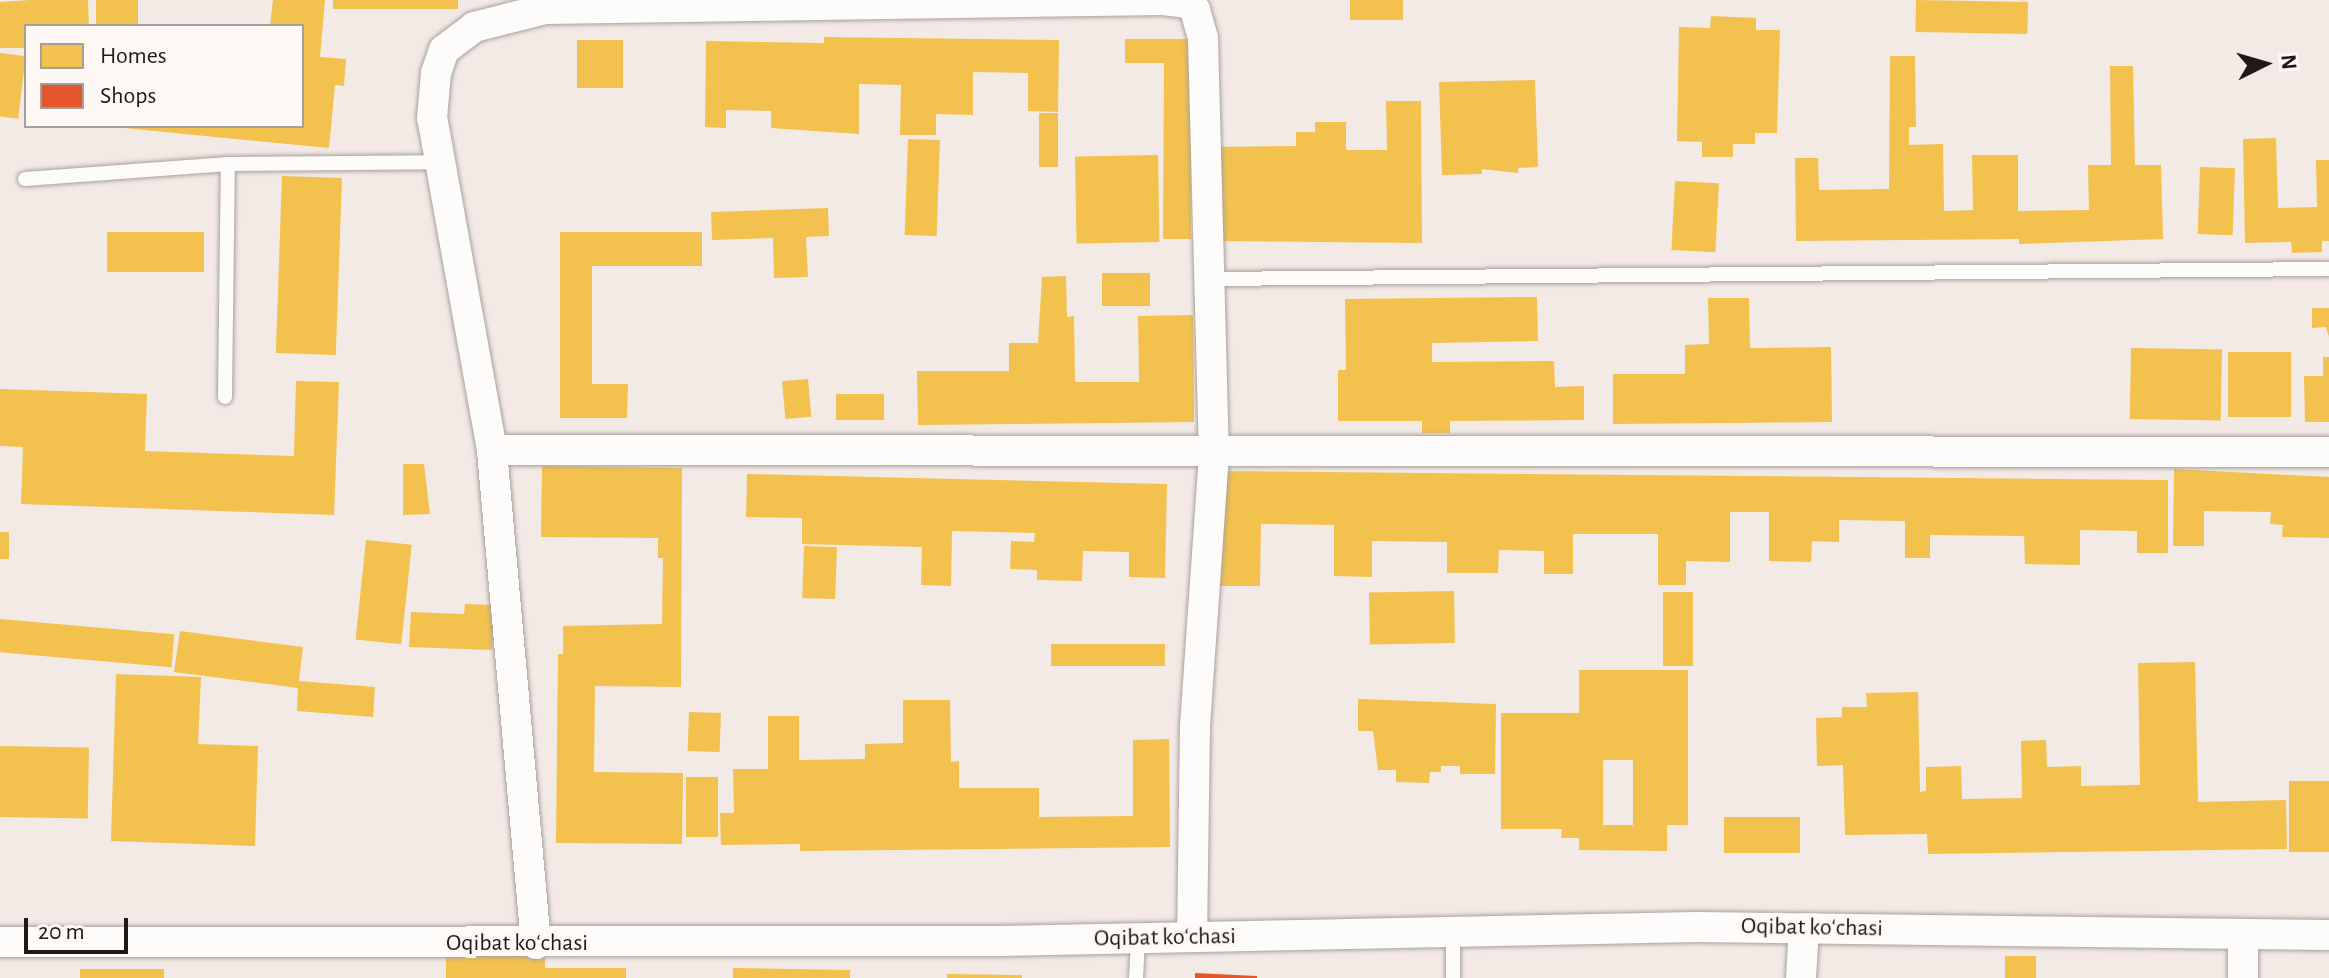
<!DOCTYPE html>
<meta charset="utf-8">
<style>
body{margin:0}
#map{position:relative;width:2329px;height:978px;overflow:hidden;background:#f3eae6;font-family:"Alegreya Sans",sans-serif}
div>[style]{position:absolute}
[style*='--x']{left:calc(var(--x)*1px);top:calc(var(--y)*1px);width:calc(var(--w)*1px);rotate:calc(var(--a)*1deg)}
.homes>*{inset:0;background:#f2c14e;transform-origin:0 0}
.shops>*{inset:0;background:#e4572e}
.roads{filter:drop-shadow(0 0 2px #a8a19d) drop-shadow(0 0 2px #a8a19d)}
.service>*{height:14px;margin:-7px;padding:0 7px;transform-origin:7px;border-radius:7px;background:#fdfcfb}
.minor>*{height:30px;margin:-15px;padding:0 15px;transform-origin:15px;border-radius:15px;background:#fdfcfb}
span{translate:-50% -50%;white-space:nowrap;text-align:center;line-height:1.15;-webkit-text-stroke:8px #fef8f5;paint-order:stroke}
.street-label{font-size:24px;color:#1f1a17}
.legend{position:absolute;left:24px;top:24px;width:280px;height:104px;box-sizing:border-box;background:#fef8f5;border:2px solid #a59f9c;margin:0;padding:10px 14px;list-style:none;font-size:24px;color:#1f1a17}
.legend li{display:flex;align-items:center;gap:16px;height:40px}
.legend b{width:40px;border:2px solid #a59f9c}
.north{position:absolute;left:2225px;top:24px;width:80px;height:80px;-webkit-text-stroke:6px #fef8f5;paint-order:stroke;rotate:85deg;font-size:22px;font-weight:700;line-height:32px;text-align:center;color:#1f1a17}
.north::after{content:'';display:block;margin:auto;width:28px;height:36px;background:#1f1a17;clip-path:polygon(50% 0,100% 100%,50% 72%,0 100%)}
.scale{position:absolute;left:24px;top:918px;width:104px;height:36px;box-sizing:border-box;border:4px solid #1f1a17;border-top:0;padding-left:10px;font-size:24px;line-height:28px;white-space:nowrap;color:#1f1a17;-webkit-text-stroke:6px #fef8f5;paint-order:stroke}
</style>
<div id="map">
<div class="homes">
<div style="clip-path:polygon(30px 0,88px 0,89px 26px,26px 26px,26px 48px,0 48px,0 2px)"></div>
<div style="left:96px;top:0;width:42px;height:26px"></div>
<div style="clip-path:polygon(273px 0,325px 0,320px 57px,346px 59px,344px 86px,335px 85px,329px 148px,124px 128px,302px 126px,302px 26px,270px 26px)"></div>
<div style="left:333px;top:0;width:125px;height:9px"></div>
<div style="left:1350px;top:0;width:53px;height:20px"></div>
<div style="left:1916px;top:0;width:112px;height:32px;rotate:1deg"></div>
<div style="clip-path:polygon(1711px 16px,1756px 18px,1756px 30px,1780px 30px,1777px 133px,1755px 133px,1755px 144px,1733px 144px,1733px 157px,1702px 157px,1702px 142px,1677px 141px,1679px 27px,1710px 28px)"></div>
<div style="clip-path:polygon(824px 37px,1059px 40px,1058px 112px,1028px 111px,1028px 73px,973px 72px,973px 115px,936px 114px,936px 135px,900px 135px,901px 85px,859px 84px,859px 134px,771px 128px,771px 111px,726px 110px,726px 128px,705px 127px,706px 41px,824px 43px)"></div>
<div style="clip-path:polygon(1125px 39px,1191px 39px,1191px 239px,1163px 239px,1164px 63px,1125px 63px)"></div>
<div style="left:577px;top:40px;width:46px;height:48px"></div>
<div style="left:0;top:53px;width:26px;height:63px;rotate:7deg"></div>
<div style="clip-path:polygon(1890px 56px,1915px 56px,1916px 127px,1909px 127px,1909px 145px,1943px 144px,1944px 211px,1973px 210px,1972px 155px,2018px 155px,2018px 211px,2089px 210px,2088px 165px,2111px 165px,2110px 66px,2133px 66px,2135px 165px,2161px 165px,2163px 239px,2019px 244px,2019px 239px,1796px 241px,1795px 158px,1818px 158px,1819px 190px,1889px 189px)"></div>
<div style="clip-path:polygon(1535px 80px,1538px 167px,1518px 168px,1518px 173px,1482px 169px,1482px 174px,1442px 175px,1439px 82px)"></div>
<div style="clip-path:polygon(1386px 101px,1421px 101px,1422px 243px,1214px 241px,1213px 147px,1296px 146px,1296px 132px,1315px 132px,1315px 122px,1346px 122px,1346px 150px,1387px 150px)"></div>
<div style="left:1039px;top:113px;width:19px;height:54px"></div>
<div style="clip-path:polygon(2276px 138px,2278px 208px,2317px 207px,2316px 160px,2329px 160px,2329px 241px,2322px 241px,2322px 252px,2292px 253px,2291px 242px,2245px 243px,2243px 139px)"></div>
<div style="left:908px;top:139px;width:32px;height:96px;rotate:2deg"></div>
<div style="left:1158px;top:155px;width:87px;height:83px;rotate:89deg"></div>
<div style="left:2200px;top:167px;width:35px;height:67px;rotate:2deg"></div>
<div style="left:282px;top:176px;width:60px;height:177px;rotate:2deg"></div>
<div style="left:1675px;top:181px;width:44px;height:69px;rotate:3deg"></div>
<div style="clip-path:polygon(828px 208px,829px 236px,806px 237px,808px 277px,774px 278px,773px 238px,712px 240px,711px 212px)"></div>
<div style="left:204px;top:232px;width:40px;height:97px;rotate:90deg"></div>
<div style="clip-path:polygon(560px 232px,702px 232px,702px 266px,592px 266px,592px 384px,628px 384px,627px 418px,560px 418px)"></div>
<div style="left:1102px;top:273px;width:48px;height:33px"></div>
<div style="clip-path:polygon(1066px 276px,1067px 317px,1074px 316px,1075px 382px,1139px 382px,1138px 316px,1193px 315px,1194px 422px,918px 425px,917px 371px,1009px 371px,1009px 343px,1038px 343px,1042px 277px)"></div>
<div style="clip-path:polygon(1537px 297px,1538px 341px,1432px 343px,1432px 362px,1554px 361px,1555px 387px,1584px 386px,1584px 420px,1450px 421px,1450px 433px,1422px 433px,1422px 421px,1338px 421px,1338px 370px,1346px 370px,1345px 299px)"></div>
<div style="clip-path:polygon(1708px 298px,1749px 298px,1750px 348px,1831px 347px,1832px 422px,1613px 424px,1613px 374px,1685px 374px,1685px 345px,1709px 344px)"></div>
<div style="clip-path:polygon(2312px 308px,2329px 308px,2329px 337px,2326px 327px,2312px 328px)"></div>
<div style="left:2131px;top:348px;width:91px;height:71px;rotate:1deg"></div>
<div style="left:2228px;top:352px;width:63px;height:65px"></div>
<div style="clip-path:polygon(2323px 357px,2329px 357px,2329px 422px,2305px 422px,2304px 376px,2323px 376px)"></div>
<div style="left:808px;top:379px;width:38px;height:26px;rotate:85deg"></div>
<div style="clip-path:polygon(296px 381px,339px 382px,334px 515px,21px 504px,23px 447px,0 446px,0 389px,147px 394px,145px 451px,294px 456px)"></div>
<div style="left:836px;top:394px;width:48px;height:26px"></div>
<div style="clip-path:polygon(403px 464px,424px 464px,430px 514px,403px 515px)"></div>
<div style="clip-path:polygon(542px 466px,682px 468px,681px 687px,595px 686px,594px 772px,683px 773px,682px 844px,556px 843px,558px 654px,563px 654px,563px 626px,662px 624px,663px 558px,658px 558px,658px 538px,541px 537px)"></div>
<div style="clip-path:polygon(2174px 469px,2329px 477px,2329px 538px,2282px 537px,2283px 525px,2270px 524px,2271px 512px,2204px 511px,2204px 546px,2173px 546px)"></div>
<div style="clip-path:polygon(1219px 471px,2168px 480px,2168px 553px,2137px 553px,2137px 531px,2080px 530px,2080px 565px,2025px 564px,2024px 536px,1930px 535px,1930px 558px,1905px 558px,1905px 521px,1839px 520px,1839px 542px,1812px 541px,1811px 562px,1769px 561px,1769px 512px,1730px 512px,1730px 562px,1686px 561px,1686px 585px,1658px 585px,1658px 534px,1573px 534px,1573px 574px,1544px 574px,1544px 551px,1499px 550px,1498px 573px,1447px 573px,1447px 542px,1372px 541px,1372px 577px,1334px 576px,1334px 525px,1261px 524px,1260px 586px,1219px 586px)"></div>
<div style="clip-path:polygon(747px 474px,1167px 484px,1165px 578px,1129px 577px,1129px 552px,1083px 551px,1082px 581px,1037px 580px,1037px 570px,1010px 569px,1011px 541px,1034px 542px,1035px 533px,952px 531px,951px 586px,921px 585px,922px 547px,802px 544px,802px 518px,746px 517px)"></div>
<div style="left:0;top:532px;width:9px;height:27px"></div>
<div style="left:366px;top:540px;width:46px;height:100px;rotate:6deg"></div>
<div style="left:804px;top:546px;width:33px;height:52px;rotate:2deg"></div>
<div style="left:1454px;top:591px;width:52px;height:85px;rotate:89deg"></div>
<div style="left:1663px;top:592px;width:30px;height:74px"></div>
<div style="clip-path:polygon(465px 604px,494px 605px,492px 650px,409px 647px,411px 612px,464px 614px)"></div>
<div style="left:0;top:619px;width:175px;height:33px;rotate:5deg"></div>
<div style="clip-path:polygon(180px 631px,303px 647px,299px 681px,375px 687px,373px 717px,297px 711px,298px 688px,174px 672px)"></div>
<div style="left:1051px;top:644px;width:114px;height:22px"></div>
<div style="clip-path:polygon(2195px 662px,2198px 802px,2286px 800px,2287px 849px,1928px 854px,1927px 834px,1845px 835px,1843px 765px,1817px 766px,1816px 718px,1842px 717px,1842px 707px,1867px 707px,1866px 693px,1918px 692px,1920px 792px,1926px 791px,1926px 767px,1961px 766px,1962px 799px,2022px 798px,2021px 741px,2046px 740px,2047px 767px,2081px 766px,2081px 786px,2140px 785px,2138px 663px)"></div>
<div style="clip-path:polygon(evenodd,1579px 670px,1688px 670px,1688px 825px,1667px 825px,1667px 851px,1579px 850px,1579px 838px,1561px 838px,1562px 829px,1501px 829px,1501px 713px,1579px 713px,1579px 670px,1603px 760px,1633px 760px,1633px 825px,1603px 825px,1603px 760px)"></div>
<div style="clip-path:polygon(116px 674px,201px 677px,198px 744px,258px 746px,255px 846px,111px 841px)"></div>
<div style="clip-path:polygon(1358px 699px,1496px 704px,1495px 774px,1460px 774px,1460px 766px,1441px 766px,1441px 772px,1430px 772px,1429px 783px,1396px 782px,1396px 770px,1378px 770px,1373px 731px,1358px 731px)"></div>
<div style="clip-path:polygon(903px 700px,950px 700px,951px 762px,959px 761px,959px 788px,1039px 788px,1039px 817px,1133px 816px,1133px 740px,1169px 739px,1170px 847px,800px 851px,800px 844px,721px 845px,720px 813px,734px 813px,733px 769px,768px 769px,768px 716px,799px 716px,799px 760px,865px 759px,865px 744px,903px 743px)"></div>
<div style="left:689px;top:712px;width:32px;height:39px;rotate:2deg"></div>
<div style="left:0;top:746px;width:89px;height:71px;rotate:1deg"></div>
<div style="left:686px;top:777px;width:32px;height:60px"></div>
<div style="left:2289px;top:781px;width:40px;height:71px"></div>
<div style="left:1724px;top:817px;width:76px;height:36px"></div>
<div style="clip-path:polygon(446px 954px,545px 955px,545px 968px,626px 968px,626px 978px,446px 978px)"></div>
<div style="left:2005px;top:956px;width:31px;height:22px"></div>
<div style="clip-path:polygon(733px 968px,850px 970px,850px 978px,733px 978px)"></div>
<div style="left:80px;top:969px;width:84px;height:9px"></div>
<div style="clip-path:polygon(947px 974px,1022px 975px,1022px 978px,947px 978px)"></div>
</div>
<div class="shops">
<div style="clip-path:polygon(1195px 973px,1257px 976px,1257px 978px,1195px 978px)"></div>
</div>
<div class="roads">
<div class="service">
<div style="--x:25;--y:179;--w:204;--a:-4.2"></div>
<div style="--x:228;--y:164;--w:212;--a:-0.5"></div>
<div style="--x:1206;--y:279;--w:1123;--a:-0.51"></div>
<div style="--x:225;--y:397;--w:233;--a:-89.3"></div>
<div style="--x:1136;--y:978;--w:39;--a:-87"></div>
<div style="--x:1453;--y:978;--w:46;--a:-90"></div>
</div>
<div class="minor">
<div style="--x:492;--y:450;--w:1837;--a:0.06"></div>
<div style="--x:2243;--y:935;--w:43;--a:90"></div>
<div style="--x:0;--y:942;--w:1001;--a:-0.06"></div>
<div style="--x:1001;--y:941;--w:696;--a:-1.15"></div>
<div style="--x:1697;--y:927;--w:632;--a:0.73"></div>
<div style="--x:536;--y:944;--w:496;--a:-95.1"></div>
<div style="--x:492;--y:450;--w:337;--a:-100.2"></div>
<div style="--x:432;--y:118;--w:45;--a:-84.9"></div>
<div style="--x:436;--y:73;--w:24;--a:-71"></div>
<div style="--x:444;--y:50;--w:38;--a:-37"></div>
<div style="--x:474;--y:27;--w:73;--a:-14.2"></div>
<div style="--x:545;--y:9;--w:618;--a:-0.83"></div>
<div style="--x:1163;--y:0;--w:24;--a:7"></div>
<div style="--x:1187;--y:3;--w:11;--a:41"></div>
<div style="--x:1195;--y:10;--w:29;--a:74"></div>
<div style="--x:1203;--y:38;--w:416;--a:88.5"></div>
<div style="--x:1214;--y:454;--w:273;--a:94"></div>
<div style="--x:1195;--y:726;--w:211;--a:90.8"></div>
<div style="--x:1801;--y:978;--w:50;--a:-86.6"></div>
</div>
</div>
<div class="street-label">
<span style="left:1812px;top:928px;rotate:1deg">Oqibat koʻchasi</span>
<span style="left:1165px;top:938px;rotate:-1deg">Oqibat koʻchasi</span>
<span style="left:517px;top:944px">Oqibat koʻchasi</span>
</div>
<ul class="legend">
<li><b style="height:22px;background:#f2c14e"></b>Homes</li>
<li><b style="height:22px;background:#e4572e"></b>Shops</li>
</ul>
<div class="north">N</div>
<div class="scale">20 m</div>
</div>
